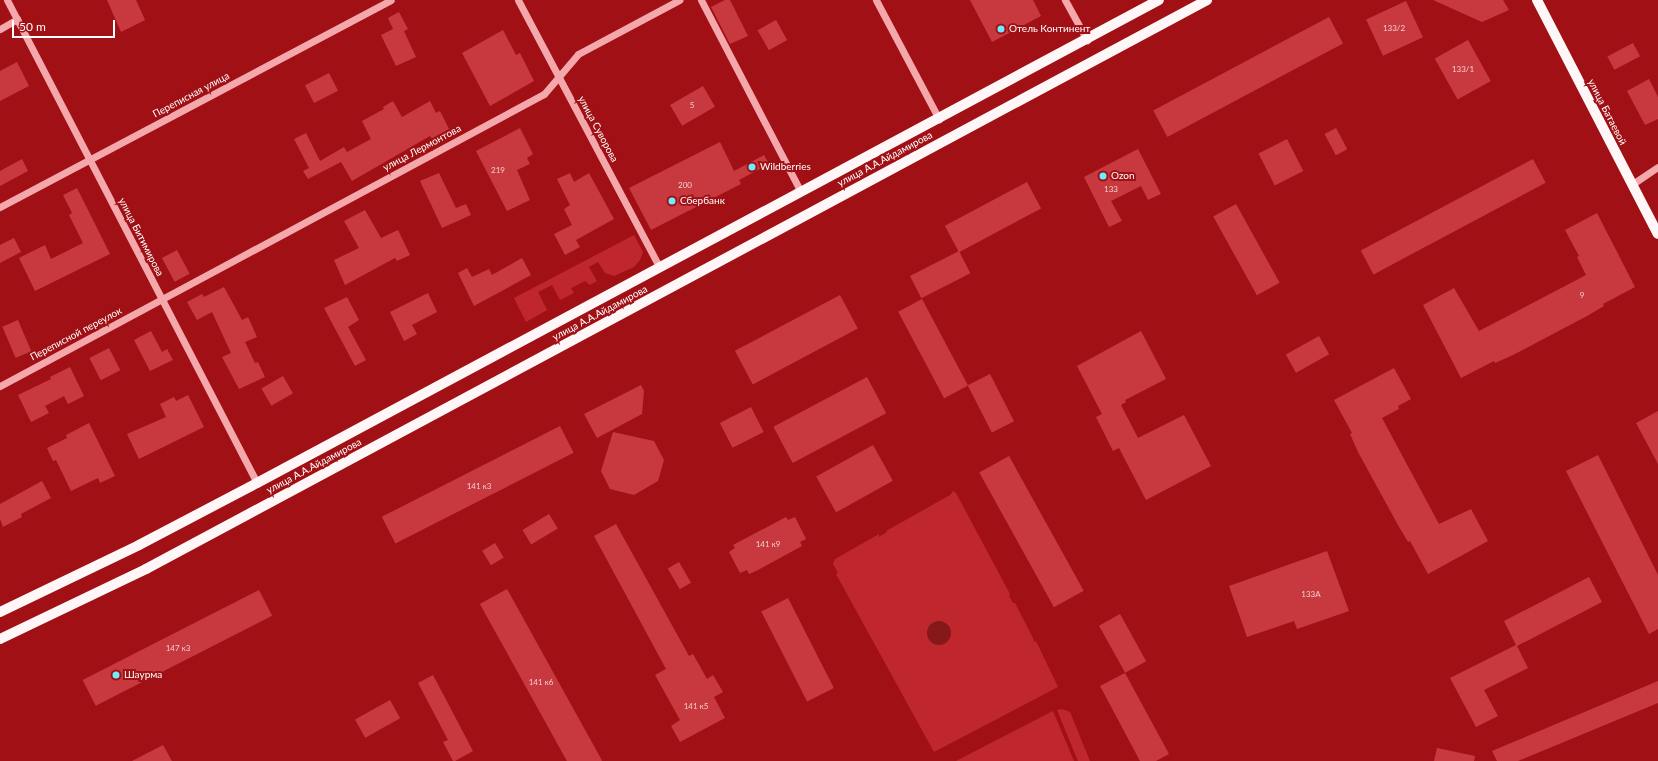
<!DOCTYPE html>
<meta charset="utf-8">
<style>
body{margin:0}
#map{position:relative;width:1658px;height:761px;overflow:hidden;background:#a01015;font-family:Lato,sans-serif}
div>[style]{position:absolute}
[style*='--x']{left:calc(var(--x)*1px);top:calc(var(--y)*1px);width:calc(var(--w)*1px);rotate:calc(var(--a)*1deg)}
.green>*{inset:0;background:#c0272d}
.water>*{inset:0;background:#86181a}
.round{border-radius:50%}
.building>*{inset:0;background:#c8393f;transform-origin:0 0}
.minor>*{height:7px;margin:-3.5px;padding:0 3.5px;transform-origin:3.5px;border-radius:3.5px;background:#f5a8ac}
.major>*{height:10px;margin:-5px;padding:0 5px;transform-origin:5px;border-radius:5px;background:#fff7f7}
.dots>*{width:11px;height:11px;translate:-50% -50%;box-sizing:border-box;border:2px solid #a01015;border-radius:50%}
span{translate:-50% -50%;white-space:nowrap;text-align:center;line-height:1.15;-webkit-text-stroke:4px #a01015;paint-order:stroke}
.number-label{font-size:8px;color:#f1cecf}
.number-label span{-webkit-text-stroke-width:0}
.poi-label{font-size:10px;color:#fff}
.left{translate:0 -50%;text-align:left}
.street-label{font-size:10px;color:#fff}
.scale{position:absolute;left:12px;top:20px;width:103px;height:18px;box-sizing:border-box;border:2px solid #fff;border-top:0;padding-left:5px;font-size:12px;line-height:14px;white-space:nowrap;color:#fff;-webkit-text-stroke:3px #a01015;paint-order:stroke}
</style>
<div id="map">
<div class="green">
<div style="clip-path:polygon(634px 235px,643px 252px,640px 260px,634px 267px,614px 276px,605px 273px,598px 262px,589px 267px,597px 281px,590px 285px,585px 281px,571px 288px,574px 293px,560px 300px,552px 285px,538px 292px,547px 310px,526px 322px,514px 298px)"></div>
<div style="clip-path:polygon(953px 491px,956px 493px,1010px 594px,1009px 596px,1013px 603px,1015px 603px,1033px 638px,1034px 642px,1036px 641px,1058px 687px,934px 752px,836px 574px,838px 573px,833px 564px,835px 559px,879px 534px,879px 537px,887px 532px,886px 531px,950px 495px)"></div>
<div style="clip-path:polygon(1062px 709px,1070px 712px,1090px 761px,1078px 761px,1057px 710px)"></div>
<div style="clip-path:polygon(1053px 711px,1074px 761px,956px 761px)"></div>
</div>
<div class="water">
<div class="round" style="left:927px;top:621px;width:24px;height:24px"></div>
</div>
<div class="building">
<div style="clip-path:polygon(107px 0,136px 0,145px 20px,121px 32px)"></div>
<div style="clip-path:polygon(725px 0,730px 0,748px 36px,730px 44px,711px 7px)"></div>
<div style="clip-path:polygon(970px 0,1033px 0,1041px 16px,992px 42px)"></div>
<div style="clip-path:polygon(1433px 0,1503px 0,1509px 10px,1482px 22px)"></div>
<div style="left:1406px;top:1px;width:40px;height:44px;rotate:65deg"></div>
<div style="clip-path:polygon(399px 12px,408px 29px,404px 31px,416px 57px,396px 66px,381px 35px,393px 29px,388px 18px)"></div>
<div style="left:1329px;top:17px;width:30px;height:199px;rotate:62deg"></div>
<div style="left:776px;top:20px;width:23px;height:21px;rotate:61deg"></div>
<div style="clip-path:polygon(503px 30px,516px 55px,520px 53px,534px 81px,490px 106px,462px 53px)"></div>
<div style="left:1468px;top:40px;width:47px;height:38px;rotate:61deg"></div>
<div style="left:1633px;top:43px;width:15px;height:29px;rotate:62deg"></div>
<div style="clip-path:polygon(17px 62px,29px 86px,0 101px,0 71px)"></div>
<div style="left:329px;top:73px;width:20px;height:27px;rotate:63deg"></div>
<div style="clip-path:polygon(1649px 79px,1658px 97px,1658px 119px,1645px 125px,1627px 91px)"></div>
<div style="left:703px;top:86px;width:24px;height:38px;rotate:60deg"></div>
<div style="clip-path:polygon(393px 101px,402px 117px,430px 101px,436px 113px,440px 111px,449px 129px,432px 139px,430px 136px,352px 181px,341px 162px,308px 179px,303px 171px,309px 168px,294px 139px,306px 133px,320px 161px,344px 147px,347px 152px,371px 139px,362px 121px,384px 109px,383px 107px)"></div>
<div style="clip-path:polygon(520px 128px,533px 154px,527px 158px,530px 164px,517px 170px,530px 200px,507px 211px,476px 151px)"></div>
<div style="left:1336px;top:128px;width:24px;height:13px;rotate:62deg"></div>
<div style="left:1287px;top:139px;width:36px;height:32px;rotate:63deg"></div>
<div style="clip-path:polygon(720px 142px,734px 171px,764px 155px,769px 164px,739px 180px,741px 184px,651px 230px,629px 188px)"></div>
<div style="clip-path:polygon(1138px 149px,1161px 194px,1148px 200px,1141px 186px,1111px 201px,1122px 221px,1109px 227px,1084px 177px)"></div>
<div style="clip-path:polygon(22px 159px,28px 171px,0 186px,0 171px)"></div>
<div style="left:1533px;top:159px;width:27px;height:195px;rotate:62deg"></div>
<div style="clip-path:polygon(439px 173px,456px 208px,466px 204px,471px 215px,442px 228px,420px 181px)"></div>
<div style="clip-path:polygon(570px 173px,574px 182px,589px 173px,614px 219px,576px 240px,580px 247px,565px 255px,554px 234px,572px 225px,564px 209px,570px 205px,557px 179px)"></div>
<div style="left:1027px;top:182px;width:30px;height:93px;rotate:62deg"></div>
<div style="clip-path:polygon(77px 188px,110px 254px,35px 291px,19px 258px,45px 245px,51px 259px,83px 243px,69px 215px,72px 213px,63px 195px)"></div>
<div style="left:1236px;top:204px;width:90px;height:26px;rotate:61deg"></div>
<div style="clip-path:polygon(365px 210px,381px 238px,398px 230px,410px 255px,397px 261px,395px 258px,345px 285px,334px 260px,359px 248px,344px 221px)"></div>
<div style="clip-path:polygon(1597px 213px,1635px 287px,1603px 304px,1604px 306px,1587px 316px,1513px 355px,1495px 363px,1494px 361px,1461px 378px,1423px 305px,1454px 288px,1479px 331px,1586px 275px,1577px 257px,1579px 256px,1565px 230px)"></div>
<div style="clip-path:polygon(14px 238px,21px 252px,0 263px,0 245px)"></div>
<div style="left:177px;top:250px;width:27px;height:17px;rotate:62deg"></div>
<div style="left:959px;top:251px;width:25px;height:55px;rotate:63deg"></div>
<div style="clip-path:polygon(522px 258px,531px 275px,474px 306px,458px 273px,467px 268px,472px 277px,489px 269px,492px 275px)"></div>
<div style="clip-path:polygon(224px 287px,242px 320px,248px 317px,257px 337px,245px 342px,255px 363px,258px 362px,265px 377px,239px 389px,222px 357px,231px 353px,212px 312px,197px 320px,187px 302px,202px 294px,204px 297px)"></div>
<div style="clip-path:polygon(428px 293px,437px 312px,412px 325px,417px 334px,404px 341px,390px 312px)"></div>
<div style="left:840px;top:295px;width:38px;height:119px;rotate:62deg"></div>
<div style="clip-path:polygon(347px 297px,359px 320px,348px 327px,366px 360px,355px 366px,324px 308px)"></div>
<div style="left:922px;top:299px;width:98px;height:27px;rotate:62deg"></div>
<div style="left:18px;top:320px;width:34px;height:17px;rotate:67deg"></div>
<div style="clip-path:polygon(151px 331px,162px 352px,167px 349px,173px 360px,150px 371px,134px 340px)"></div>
<div style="clip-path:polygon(1141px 331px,1166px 379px,1125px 400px,1126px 402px,1121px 405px,1138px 438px,1184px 415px,1211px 466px,1146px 500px,1119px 448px,1113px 451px,1096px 417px,1102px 414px,1077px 366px)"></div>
<div style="left:1319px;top:336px;width:21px;height:38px;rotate:61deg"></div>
<div style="left:109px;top:348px;width:25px;height:22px;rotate:63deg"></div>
<div style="clip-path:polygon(70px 367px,84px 396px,68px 404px,64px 396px,45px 406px,49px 413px,31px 422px,18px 395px,51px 379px,50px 377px)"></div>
<div style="clip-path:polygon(1394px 368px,1411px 399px,1398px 406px,1399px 409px,1382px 418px,1439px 524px,1471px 509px,1488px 541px,1428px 574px,1410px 541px,1408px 542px,1398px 525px,1358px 452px,1350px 434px,1352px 433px,1334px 400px)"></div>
<div style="left:990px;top:374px;width:53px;height:25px;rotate:63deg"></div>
<div style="left:283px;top:376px;width:20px;height:25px;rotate:60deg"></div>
<div style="left:867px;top:377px;width:41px;height:106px;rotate:62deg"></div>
<div style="clip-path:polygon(641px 385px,644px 391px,642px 414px,597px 438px,584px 414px)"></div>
<div style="clip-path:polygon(188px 395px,204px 427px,139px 459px,127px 434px,166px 417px,160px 404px,174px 397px,176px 401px)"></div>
<div style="left:751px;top:407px;width:28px;height:35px;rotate:63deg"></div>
<div style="clip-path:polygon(1658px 411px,1658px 464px,1636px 423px)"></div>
<div style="clip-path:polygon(89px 423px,115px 476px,100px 483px,98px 478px,71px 491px,56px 460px,53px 461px,47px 448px,67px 438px,66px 435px)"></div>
<div style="left:560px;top:426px;width:30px;height:200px;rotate:63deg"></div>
<div style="clip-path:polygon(613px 432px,654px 441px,664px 460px,658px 481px,634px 495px,610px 489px,601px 471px)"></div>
<div style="left:873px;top:445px;width:41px;height:65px;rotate:61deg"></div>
<div style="clip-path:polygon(1598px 455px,1658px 575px,1658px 629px,1649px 634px,1566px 471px)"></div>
<div style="left:1009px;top:456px;width:154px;height:34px;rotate:61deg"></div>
<div style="clip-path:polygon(42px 481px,51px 498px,21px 514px,22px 517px,3px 527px,0 519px,0 504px)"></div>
<div style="left:549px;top:514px;width:17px;height:31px;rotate:59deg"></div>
<div style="clip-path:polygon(786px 517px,788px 520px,795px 517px,806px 539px,800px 542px,802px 546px,756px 571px,749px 574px,747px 570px,740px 573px,729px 552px,735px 548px,733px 545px)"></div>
<div style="clip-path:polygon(616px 524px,689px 656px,693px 654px,707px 679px,713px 675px,723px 692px,714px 697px,725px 718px,680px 742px,671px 726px,680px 720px,655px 675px,666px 669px,594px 536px)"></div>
<div style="left:495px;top:543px;width:17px;height:15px;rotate:59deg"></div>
<div style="clip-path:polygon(1327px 551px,1349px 611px,1297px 629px,1294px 621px,1247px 637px,1229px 586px)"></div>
<div style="left:679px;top:562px;width:24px;height:13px;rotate:60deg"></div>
<div style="clip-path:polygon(1589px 577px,1602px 602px,1517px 646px,1528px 668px,1484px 690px,1498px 716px,1476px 727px,1450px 678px,1516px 645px,1504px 621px)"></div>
<div style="left:507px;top:589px;width:196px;height:31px;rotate:61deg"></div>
<div style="left:259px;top:590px;width:29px;height:198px;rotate:63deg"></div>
<div style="left:788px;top:598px;width:101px;height:30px;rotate:63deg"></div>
<div style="left:1120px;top:614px;width:54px;height:24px;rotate:61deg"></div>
<div style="clip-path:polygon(1125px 673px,1169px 754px,1156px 761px,1140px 761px,1100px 686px)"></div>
<div style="clip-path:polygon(433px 675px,473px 751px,455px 761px,453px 761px,443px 742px,448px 740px,418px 683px)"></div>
<div style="clip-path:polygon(1658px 681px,1658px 703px,1518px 761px,1497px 761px,1492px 751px)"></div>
<div style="left:390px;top:700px;width:21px;height:40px;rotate:61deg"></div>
<div style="clip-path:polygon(163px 745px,172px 761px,132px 761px)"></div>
<div style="clip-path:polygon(1437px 748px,1475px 756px,1474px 761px,1434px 761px)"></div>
</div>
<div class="minor">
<div style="--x:7;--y:0;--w:544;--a:62.63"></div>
<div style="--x:518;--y:0;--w:303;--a:62.1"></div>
<div style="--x:701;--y:0;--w:216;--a:62.5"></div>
<div style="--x:876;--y:0;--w:135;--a:62.1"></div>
<div style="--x:1065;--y:0;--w:46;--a:61.2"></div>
<div style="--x:0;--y:29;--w:20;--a:-30"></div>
<div style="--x:1631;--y:185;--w:32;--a:-34"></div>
<div style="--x:0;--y:207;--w:442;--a:-27.9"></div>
<div style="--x:0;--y:386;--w:617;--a:-28.23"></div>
<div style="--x:544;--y:94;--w:52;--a:-49.6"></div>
<div style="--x:578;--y:54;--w:115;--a:-28.1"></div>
</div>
<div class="major">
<div style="--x:1537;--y:0;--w:263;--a:62.7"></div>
<div style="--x:0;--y:612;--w:154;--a:-25.7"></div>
<div style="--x:139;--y:545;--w:133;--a:-27.7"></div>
<div style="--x:257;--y:483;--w:1023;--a:-28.17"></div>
<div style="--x:0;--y:639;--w:162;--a:-25.6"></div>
<div style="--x:146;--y:569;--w:1204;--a:-28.2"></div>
</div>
<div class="dots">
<div style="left:1001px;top:29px;background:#6deeff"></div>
<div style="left:752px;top:167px;background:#6deeff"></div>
<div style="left:1103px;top:176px;background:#6deeff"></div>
<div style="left:672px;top:201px;background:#6deeff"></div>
<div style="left:116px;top:675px;background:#6deeff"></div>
</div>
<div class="number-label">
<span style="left:1394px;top:29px">133/2</span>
<span style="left:1463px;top:70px">133/1</span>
<span style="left:692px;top:106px">5</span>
<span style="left:498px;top:171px">219</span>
<span style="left:685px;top:186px">200</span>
<span style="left:1111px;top:190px">133</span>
<span style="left:1582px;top:296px">9</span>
<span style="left:479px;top:487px">141 к3</span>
<span style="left:768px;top:545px">141 к9</span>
<span style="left:1311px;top:595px">133А</span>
<span style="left:178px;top:649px">147 к3</span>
<span style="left:541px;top:683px">141 к6</span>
<span style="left:696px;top:707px">141 к5</span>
</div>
<div class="poi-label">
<span class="left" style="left:1009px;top:29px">Отель Континент</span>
<span class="left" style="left:760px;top:167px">Wildberries</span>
<span class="left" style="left:1111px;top:176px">Ozon</span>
<span class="left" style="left:680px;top:201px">Сбербанк</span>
<span class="left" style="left:124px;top:675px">Шаурма</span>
</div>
<div class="street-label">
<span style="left:191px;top:95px;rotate:-28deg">Переписная улица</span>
<span style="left:1607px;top:112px;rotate:63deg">улица Батаевой</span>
<span style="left:598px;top:129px;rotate:62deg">улица Суворова</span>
<span style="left:422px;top:148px;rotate:-28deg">улица Лермонтова</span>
<span style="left:885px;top:159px;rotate:-28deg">улица А.А.Айдамирова</span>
<span style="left:141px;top:237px;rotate:63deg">улица Битимирова</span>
<span style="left:600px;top:313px;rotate:-28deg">улица А.А.Айдамирова</span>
<span style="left:76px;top:334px;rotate:-28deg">Переписной переулок</span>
<span style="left:314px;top:466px;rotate:-28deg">улица А.А.Айдамирова</span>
</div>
<div class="scale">50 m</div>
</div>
